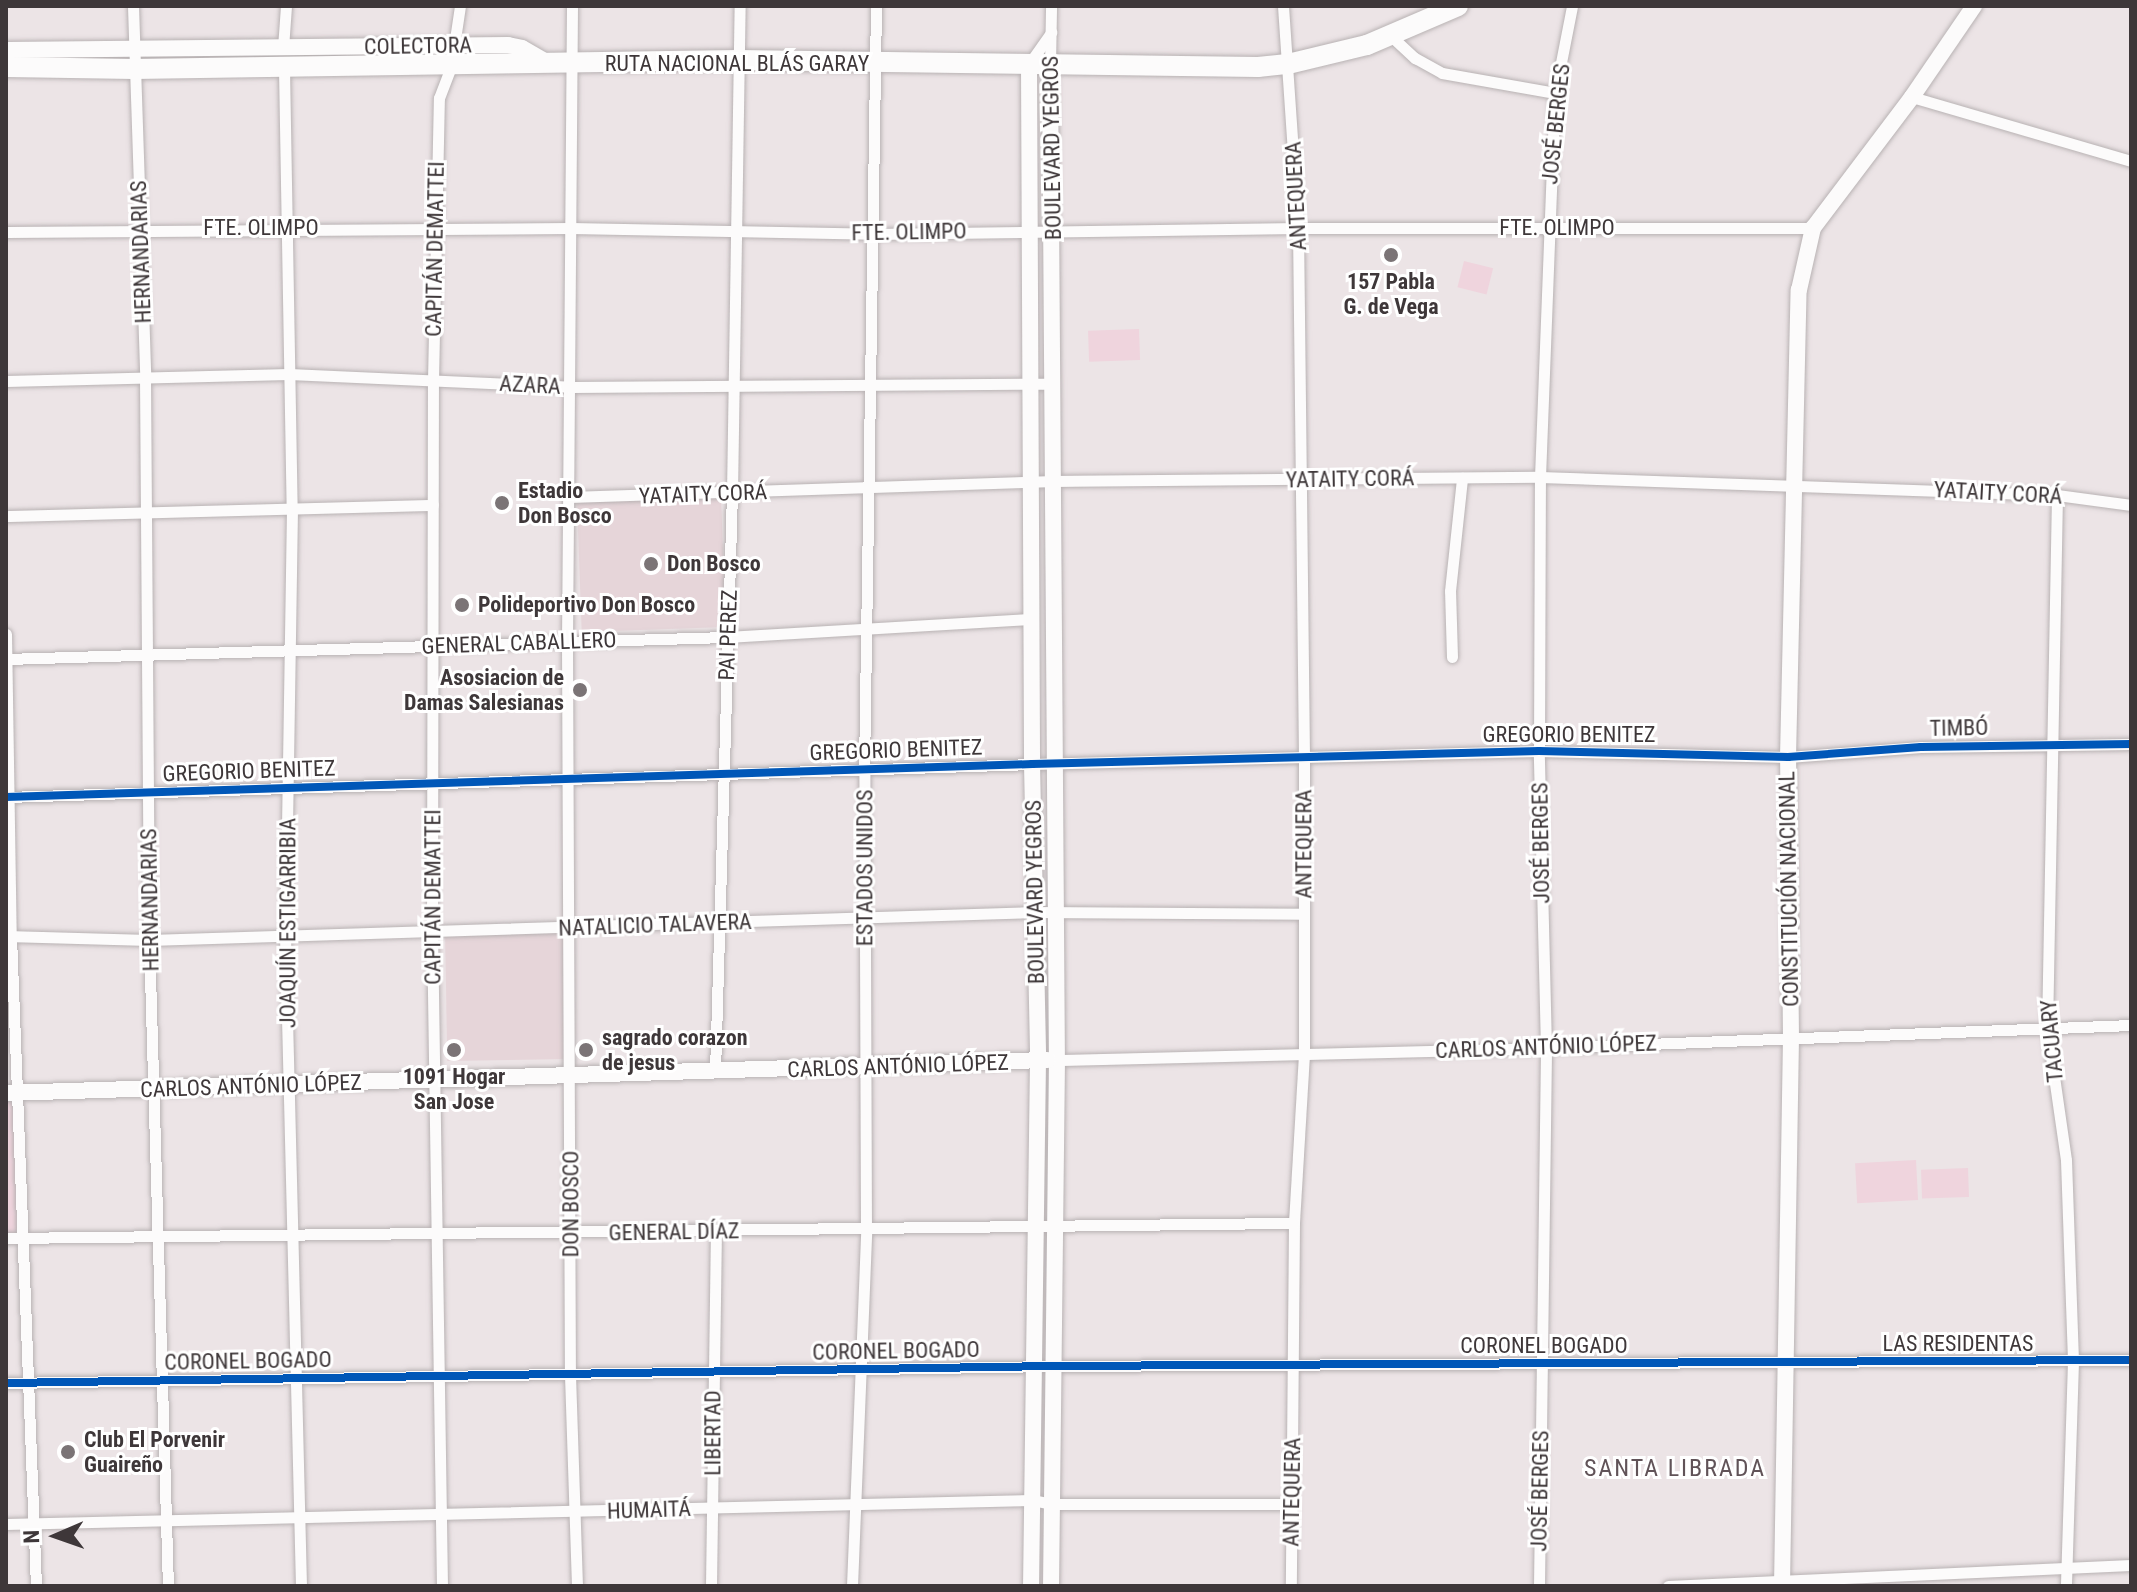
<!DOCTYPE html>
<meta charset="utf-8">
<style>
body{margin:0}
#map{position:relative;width:2137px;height:1592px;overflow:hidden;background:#ece4e6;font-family:"Roboto Condensed",sans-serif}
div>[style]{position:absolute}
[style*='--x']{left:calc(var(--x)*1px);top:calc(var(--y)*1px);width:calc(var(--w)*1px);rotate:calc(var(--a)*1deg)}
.built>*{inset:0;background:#e6d5d9;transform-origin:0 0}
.green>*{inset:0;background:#efd4dd;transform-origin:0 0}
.roads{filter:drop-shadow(0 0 2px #b8b2b3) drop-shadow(0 0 2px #b8b2b3)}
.street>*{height:11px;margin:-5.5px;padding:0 5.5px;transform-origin:5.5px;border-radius:5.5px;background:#fcfbfb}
.secondary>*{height:16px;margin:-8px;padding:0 8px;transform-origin:8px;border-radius:8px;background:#fcfbfb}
.highway>*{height:20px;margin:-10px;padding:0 10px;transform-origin:10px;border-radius:10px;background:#fcfbfb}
.cycleway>*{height:8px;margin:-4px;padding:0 4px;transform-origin:4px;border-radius:4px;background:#0057b8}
.dots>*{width:22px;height:22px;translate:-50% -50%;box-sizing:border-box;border:4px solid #fff;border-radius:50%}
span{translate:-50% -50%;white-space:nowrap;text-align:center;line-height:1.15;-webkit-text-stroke:6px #fff;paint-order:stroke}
.street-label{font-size:22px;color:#3e3739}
.poi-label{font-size:22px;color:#3e3739;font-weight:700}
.left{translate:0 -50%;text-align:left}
.right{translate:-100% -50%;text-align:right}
.neighbourhood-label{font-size:24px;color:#615358;letter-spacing:2px}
.frame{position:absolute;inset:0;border:8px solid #3e3739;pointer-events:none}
.north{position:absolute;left:16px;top:1496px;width:80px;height:80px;-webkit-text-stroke:6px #fff;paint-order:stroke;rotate:268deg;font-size:22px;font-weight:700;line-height:32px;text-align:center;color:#3e3739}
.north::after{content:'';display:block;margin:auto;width:28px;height:36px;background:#3e3739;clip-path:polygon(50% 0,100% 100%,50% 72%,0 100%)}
</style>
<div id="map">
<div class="built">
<div style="left:721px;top:495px;width:132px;height:144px;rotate:88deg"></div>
<div style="left:565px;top:928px;width:131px;height:120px;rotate:89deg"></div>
</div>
<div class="green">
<div style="left:1464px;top:261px;width:30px;height:27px;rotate:14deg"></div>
<div style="left:1139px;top:329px;width:31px;height:51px;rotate:88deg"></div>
<div style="clip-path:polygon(14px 1096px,20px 1236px,6px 1235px,6px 1097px)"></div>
<div style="left:1916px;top:1160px;width:40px;height:61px;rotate:87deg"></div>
<div style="left:1968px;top:1168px;width:29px;height:47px;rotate:88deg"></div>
</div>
<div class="roads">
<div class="street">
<div style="--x:133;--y:6;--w:371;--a:88.1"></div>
<div style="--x:145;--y:377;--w:563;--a:89.59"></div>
<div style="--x:149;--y:940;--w:646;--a:88.32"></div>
<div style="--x:572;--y:6;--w:636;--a:90.45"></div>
<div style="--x:567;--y:642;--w:733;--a:89.77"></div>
<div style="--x:570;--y:1375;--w:211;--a:88.1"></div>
<div style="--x:1283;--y:6;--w:223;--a:86.1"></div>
<div style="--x:1298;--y:228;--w:529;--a:89.35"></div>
<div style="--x:1304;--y:757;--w:297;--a:90"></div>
<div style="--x:1304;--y:1054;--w:169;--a:93.4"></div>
<div style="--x:1294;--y:1223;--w:363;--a:90.5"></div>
<div style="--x:1391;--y:36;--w:33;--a:43"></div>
<div style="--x:1415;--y:58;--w:31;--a:29"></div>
<div style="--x:1442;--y:73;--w:115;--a:10"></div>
<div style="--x:454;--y:46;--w:40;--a:-81.5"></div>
<div style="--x:283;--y:48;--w:42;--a:-85.9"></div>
<div style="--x:1029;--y:64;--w:39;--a:-55"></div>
<div style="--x:1050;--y:66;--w:60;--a:-89"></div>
<div style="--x:284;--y:68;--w:441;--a:89"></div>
<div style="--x:292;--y:509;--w:427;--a:90.9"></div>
<div style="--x:285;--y:936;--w:650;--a:88.59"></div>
<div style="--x:1912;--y:97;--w:228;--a:16.3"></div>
<div style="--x:6;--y:232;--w:565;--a:-0.41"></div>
<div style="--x:571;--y:228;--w:302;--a:1.1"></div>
<div style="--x:873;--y:234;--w:425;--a:-0.8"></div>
<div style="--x:1298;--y:228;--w:515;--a:0"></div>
<div style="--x:6;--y:381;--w:283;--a:-1.4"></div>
<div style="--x:289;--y:374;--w:282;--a:2.6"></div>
<div style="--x:571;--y:387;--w:483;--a:-0.4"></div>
<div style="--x:2057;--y:495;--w:533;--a:91.07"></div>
<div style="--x:2047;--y:1028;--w:133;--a:81.8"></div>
<div style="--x:2066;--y:1160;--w:201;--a:88"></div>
<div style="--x:2073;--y:1361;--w:225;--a:91.8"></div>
<div style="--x:569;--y:497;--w:485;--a:-1.9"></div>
<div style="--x:1054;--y:481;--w:486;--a:-0.5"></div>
<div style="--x:1540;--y:477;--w:517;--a:1.99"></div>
<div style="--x:2057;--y:495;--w:75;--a:7.7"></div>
<div style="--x:6;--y:516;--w:427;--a:-1.5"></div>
<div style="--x:6;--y:634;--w:302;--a:89.1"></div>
<div style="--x:11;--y:936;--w:650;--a:87.8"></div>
<div style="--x:1452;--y:657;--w:66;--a:-91.7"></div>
<div style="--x:1450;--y:591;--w:114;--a:-83.9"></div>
<div style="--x:6;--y:659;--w:722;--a:-1.75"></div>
<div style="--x:728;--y:637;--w:305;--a:-3.4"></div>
<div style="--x:6;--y:797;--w:1027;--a:-1.84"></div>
<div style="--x:1032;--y:764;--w:507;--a:-1.47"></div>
<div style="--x:1539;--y:751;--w:249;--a:1.4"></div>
<div style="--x:1788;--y:757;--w:133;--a:-4.3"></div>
<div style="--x:1921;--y:747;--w:210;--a:-0.8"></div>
<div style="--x:6;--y:936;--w:143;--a:1.6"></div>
<div style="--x:149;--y:940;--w:887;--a:-1.81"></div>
<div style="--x:1036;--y:912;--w:268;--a:0.4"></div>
<div style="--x:1057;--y:1060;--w:489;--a:-1.4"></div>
<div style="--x:1546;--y:1048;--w:585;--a:-2.25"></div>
<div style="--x:715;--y:1072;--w:579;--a:-88.32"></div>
<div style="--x:732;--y:493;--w:487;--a:-89.1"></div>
<div style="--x:6;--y:1238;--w:1288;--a:-0.67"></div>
<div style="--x:6;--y:1383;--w:1047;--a:-0.93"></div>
<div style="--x:1053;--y:1366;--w:1078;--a:-0.32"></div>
<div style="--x:6;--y:1524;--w:1026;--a:-1.34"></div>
<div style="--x:1032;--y:1500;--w:20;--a:11"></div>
<div style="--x:1052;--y:1504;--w:240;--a:0"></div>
<div style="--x:442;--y:1586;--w:655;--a:-90.87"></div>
<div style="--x:432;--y:931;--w:551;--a:-89.9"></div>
<div style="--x:433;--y:380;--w:282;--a:-88.8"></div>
<div style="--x:439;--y:98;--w:34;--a:-69"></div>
<div style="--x:711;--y:1586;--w:354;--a:-89.2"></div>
<div style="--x:852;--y:1586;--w:356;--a:-87.7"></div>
<div style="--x:866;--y:1230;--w:461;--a:-90.2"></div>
<div style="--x:864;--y:769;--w:763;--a:-89.1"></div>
<div style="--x:1539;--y:1586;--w:538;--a:-89.25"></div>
<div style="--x:1546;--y:1048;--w:297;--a:-91.4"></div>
<div style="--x:1539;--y:751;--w:274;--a:-89.8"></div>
<div style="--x:1540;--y:477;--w:384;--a:-87.8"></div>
<div style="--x:1555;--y:93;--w:89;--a:-78.9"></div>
<div style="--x:1668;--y:1586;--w:463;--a:-2.6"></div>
</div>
<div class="secondary">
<div style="--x:6;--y:50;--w:502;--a:-0.57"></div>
<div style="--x:508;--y:45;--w:14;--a:12"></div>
<div style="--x:522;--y:48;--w:30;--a:30"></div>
<div style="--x:1029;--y:65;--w:699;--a:89.75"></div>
<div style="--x:1032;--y:764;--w:296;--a:88.8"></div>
<div style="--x:1038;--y:1060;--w:526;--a:90.76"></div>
<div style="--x:1050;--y:66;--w:994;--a:89.6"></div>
<div style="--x:1057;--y:1060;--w:526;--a:90.65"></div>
<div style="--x:6;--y:1093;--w:1042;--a:-1.82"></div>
<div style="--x:1782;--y:1586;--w:548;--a:-89.06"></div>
<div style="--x:1791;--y:1038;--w:281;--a:-90.6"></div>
<div style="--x:1788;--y:757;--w:467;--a:-88.7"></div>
<div style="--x:1799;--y:290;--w:64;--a:-77.3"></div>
<div style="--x:1813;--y:228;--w:164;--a:-52.9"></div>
<div style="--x:1912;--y:97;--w:110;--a:-55.7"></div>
</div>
<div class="highway">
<div style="--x:6;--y:67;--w:128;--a:0.9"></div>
<div style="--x:134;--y:69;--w:604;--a:-0.85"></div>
<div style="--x:738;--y:60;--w:520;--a:0.77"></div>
<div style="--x:1258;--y:67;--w:30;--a:-6"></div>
<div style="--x:1288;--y:64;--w:81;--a:-13.5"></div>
<div style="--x:1367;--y:45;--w:99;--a:-23.2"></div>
</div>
</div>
<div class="cycleway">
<div style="--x:6;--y:797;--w:1027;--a:-1.84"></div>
<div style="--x:1032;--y:764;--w:507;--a:-1.47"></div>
<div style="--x:1539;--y:751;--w:249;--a:1.4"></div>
<div style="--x:1788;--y:757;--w:133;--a:-4.3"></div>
<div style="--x:1921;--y:747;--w:210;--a:-0.8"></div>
<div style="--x:6;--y:1383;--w:1047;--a:-0.93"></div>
<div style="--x:1053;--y:1366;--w:1078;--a:-0.32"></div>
</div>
<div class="dots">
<div style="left:1391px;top:255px;background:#7b7476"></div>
<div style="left:502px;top:503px;background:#7b7476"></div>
<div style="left:651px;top:564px;background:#7b7476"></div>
<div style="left:462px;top:605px;background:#7b7476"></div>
<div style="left:580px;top:690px;background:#7b7476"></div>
<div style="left:454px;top:1050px;background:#7b7476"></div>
<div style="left:586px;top:1050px;background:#7b7476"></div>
<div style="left:68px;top:1452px;background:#7b7476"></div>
</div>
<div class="street-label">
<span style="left:418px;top:46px;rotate:-1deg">COLECTORA</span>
<span style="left:737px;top:64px">RUTA NACIONAL BLÁS GARAY</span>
<span style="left:1556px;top:124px;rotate:-84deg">JOSÉ BERGES</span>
<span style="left:1052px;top:148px;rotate:-91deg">BOULEVARD YEGROS</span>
<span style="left:1296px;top:196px;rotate:-93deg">ANTEQUERA</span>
<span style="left:261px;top:228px">FTE. OLIMPO</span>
<span style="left:1557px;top:228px">FTE. OLIMPO</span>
<span style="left:909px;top:232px;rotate:-1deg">FTE. OLIMPO</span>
<span style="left:435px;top:249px;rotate:-89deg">CAPITÁN DEMATTEI</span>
<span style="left:141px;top:252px;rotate:-92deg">HERNANDARIAS</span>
<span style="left:530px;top:385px;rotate:3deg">AZARA</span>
<span style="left:1350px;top:479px;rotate:-1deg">YATAITY CORÁ</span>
<span style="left:1998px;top:493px;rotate:3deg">YATAITY CORÁ</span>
<span style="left:703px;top:494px;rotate:-2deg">YATAITY CORÁ</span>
<span style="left:728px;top:635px;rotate:-88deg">PAI PEREZ</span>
<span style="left:519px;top:643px;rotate:-2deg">GENERAL CABALLERO</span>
<span style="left:1959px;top:728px;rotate:-1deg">TIMBÓ</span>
<span style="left:1569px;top:735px">GREGORIO BENITEZ</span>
<span style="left:896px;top:750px;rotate:-2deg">GREGORIO BENITEZ</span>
<span style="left:249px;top:771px;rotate:-2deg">GREGORIO BENITEZ</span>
<span style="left:1541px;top:843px;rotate:-91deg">JOSÉ BERGES</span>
<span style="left:1304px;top:844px;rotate:-90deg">ANTEQUERA</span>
<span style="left:865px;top:868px;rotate:-90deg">ESTADOS UNIDOS</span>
<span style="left:1789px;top:889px;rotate:-91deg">CONSTITUCIÓN NACIONAL</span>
<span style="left:1035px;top:892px;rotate:-91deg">BOULEVARD YEGROS</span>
<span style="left:433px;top:897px;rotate:-90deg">CAPITÁN DEMATTEI</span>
<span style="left:150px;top:900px;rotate:-91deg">HERNANDARIAS</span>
<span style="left:288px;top:923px;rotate:-90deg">JOAQUÍN ESTIGARRIBIA</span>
<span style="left:655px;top:925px;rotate:-2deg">NATALICIO TALAVERA</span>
<span style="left:2052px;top:1041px;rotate:-95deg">TACUARY</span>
<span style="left:1546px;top:1047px;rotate:-2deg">CARLOS ANTÓNIO LÓPEZ</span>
<span style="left:898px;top:1066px;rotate:-2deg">CARLOS ANTÓNIO LÓPEZ</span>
<span style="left:251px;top:1086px;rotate:-2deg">CARLOS ANTÓNIO LÓPEZ</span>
<span style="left:571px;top:1204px;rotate:-90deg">DON BOSCO</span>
<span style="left:674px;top:1232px;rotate:-1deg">GENERAL DÍAZ</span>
<span style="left:1958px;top:1344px">LAS RESIDENTAS</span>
<span style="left:1544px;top:1346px">CORONEL BOGADO</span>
<span style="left:896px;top:1351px;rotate:-1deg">CORONEL BOGADO</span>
<span style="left:248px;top:1361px;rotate:-1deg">CORONEL BOGADO</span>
<span style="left:713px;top:1433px;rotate:-90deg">LIBERTAD</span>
<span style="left:1540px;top:1491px;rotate:-89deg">JOSÉ BERGES</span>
<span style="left:1292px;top:1492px;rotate:-89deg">ANTEQUERA</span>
<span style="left:649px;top:1510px;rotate:-2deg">HUMAITÁ</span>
</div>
<div class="poi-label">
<span style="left:1391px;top:294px">157 Pabla<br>G. de Vega</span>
<span class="left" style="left:518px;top:503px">Estadio<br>Don Bosco</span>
<span class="left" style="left:667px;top:564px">Don Bosco</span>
<span class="left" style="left:478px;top:605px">Polideportivo Don Bosco</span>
<span class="right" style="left:564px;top:690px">Asosiacion de<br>Damas Salesianas</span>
<span class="left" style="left:602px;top:1050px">sagrado corazon<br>de jesus</span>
<span style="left:454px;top:1089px">1091 Hogar<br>San Jose</span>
<span class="left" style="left:84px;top:1452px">Club El Porvenir<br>Guaireño</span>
</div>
<div class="neighbourhood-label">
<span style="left:1675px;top:1469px">SANTA LIBRADA</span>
</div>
<div class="frame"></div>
<div class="north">N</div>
</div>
